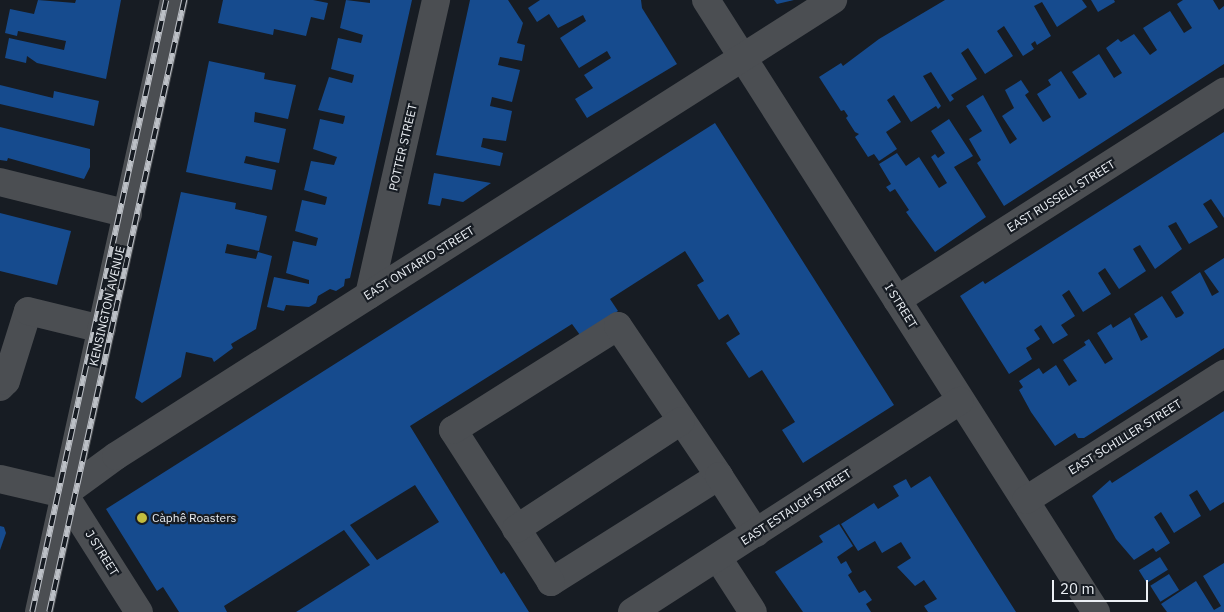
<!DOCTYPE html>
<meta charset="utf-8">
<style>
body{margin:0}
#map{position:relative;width:1224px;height:612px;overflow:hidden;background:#171c23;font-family:"IBM Plex Sans",sans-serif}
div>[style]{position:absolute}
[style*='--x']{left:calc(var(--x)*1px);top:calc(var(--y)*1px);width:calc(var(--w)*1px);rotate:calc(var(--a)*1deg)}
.building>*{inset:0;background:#164b8e;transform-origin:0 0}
.minor>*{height:28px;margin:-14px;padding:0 14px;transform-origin:14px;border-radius:14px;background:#4b4e52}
.rail>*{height:5.5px;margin-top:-2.75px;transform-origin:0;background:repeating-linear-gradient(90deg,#171c23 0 11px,#bcc0c6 0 22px);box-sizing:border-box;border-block:1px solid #bcc0c6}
.dots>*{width:14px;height:14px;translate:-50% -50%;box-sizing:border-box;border:2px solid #171c23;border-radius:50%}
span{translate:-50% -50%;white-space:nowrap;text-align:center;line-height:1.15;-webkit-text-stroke:4.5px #171c23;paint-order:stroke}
.street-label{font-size:12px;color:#ebeff4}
.poi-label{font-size:12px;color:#ebeff4}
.left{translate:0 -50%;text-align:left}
.scale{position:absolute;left:1052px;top:580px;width:96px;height:22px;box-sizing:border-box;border:2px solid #ebeff4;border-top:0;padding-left:6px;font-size:15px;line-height:18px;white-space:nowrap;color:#ebeff4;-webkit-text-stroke:4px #171c23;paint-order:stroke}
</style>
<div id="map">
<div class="building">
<div style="clip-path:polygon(38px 0,75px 3px,76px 0,121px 0,106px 79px,37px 63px,27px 56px,26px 63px,5px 58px,9px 38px,64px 50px,66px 41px,18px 31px,17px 36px,5px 33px,10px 9px,34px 14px)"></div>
<div style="clip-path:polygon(223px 0,313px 0,328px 3px,324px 20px,311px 17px,306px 36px,274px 29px,273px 35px,218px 23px)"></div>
<div style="clip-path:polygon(346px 0,370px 3px,370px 0,412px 0,350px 278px,345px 279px,344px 286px,336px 291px,330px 289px,318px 296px,316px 303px,309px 307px,286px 305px,284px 311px,267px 307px,274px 277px,309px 284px,309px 280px,286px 273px,293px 241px,316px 246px,318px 238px,295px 231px,302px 200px,325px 205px,326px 202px,327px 197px,304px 190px,311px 161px,334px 165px,337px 157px,313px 149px,320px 119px,343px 124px,344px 121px,345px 116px,318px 110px,329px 77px,352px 83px,353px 80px,354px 75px,331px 69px,338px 38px,361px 43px,363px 35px,340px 28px)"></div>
<div style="clip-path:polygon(470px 0,508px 0,523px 23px,517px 43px,525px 45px,522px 61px,500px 57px,498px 65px,520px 70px,512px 102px,492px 97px,490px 106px,512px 111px,506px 141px,483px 138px,481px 147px,503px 153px,500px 166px,436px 155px)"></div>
<div style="clip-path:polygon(540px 0,641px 0,642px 8px,677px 64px,587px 118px,575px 99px,593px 88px,584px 75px,611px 58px,607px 51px,579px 68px,560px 38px,586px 21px,583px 15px,558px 28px,549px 14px,537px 22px,528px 8px)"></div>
<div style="clip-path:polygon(774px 0,794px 0,777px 4px)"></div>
<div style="clip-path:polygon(945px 0,1082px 0,1087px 7px,1057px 27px,1042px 2px,1034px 6px,1051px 36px,1037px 45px,1035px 41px,1031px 44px,1034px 49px,1023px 56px,1004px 26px,997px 31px,1013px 56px,985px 74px,968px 48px,961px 53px,977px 79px,951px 95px,954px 99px,950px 102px,931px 72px,923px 76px,941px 106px,938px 109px,936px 106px,911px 122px,894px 95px,887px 100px,901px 122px,886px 132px,897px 149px,879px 161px,874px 154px,868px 157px,855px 137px,859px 134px,855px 132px,846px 118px,848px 116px,844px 110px,841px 111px,819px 77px,841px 63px,843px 66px,879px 39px)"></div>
<div style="clip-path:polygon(1091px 0,1114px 0,1115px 2px,1098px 12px)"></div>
<div style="clip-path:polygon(1183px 0,1213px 0,1219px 10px,1224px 6px,1224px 64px,1004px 206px,977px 163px,981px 160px,969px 139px,982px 131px,966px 106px,983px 95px,1010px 144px,1017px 139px,1002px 116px,1014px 108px,1005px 90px,1021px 80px,1029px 92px,1025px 95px,1043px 122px,1051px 117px,1037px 94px,1051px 85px,1048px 80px,1061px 71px,1079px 99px,1083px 97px,1087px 94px,1072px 72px,1099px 54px,1114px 78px,1122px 73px,1106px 48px,1118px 39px,1121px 42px,1134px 34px,1150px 55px,1157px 50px,1143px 28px,1157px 19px,1170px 11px,1184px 33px,1192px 28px,1177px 4px)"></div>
<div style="clip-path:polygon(209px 61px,265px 73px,264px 79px,296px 85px,288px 119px,255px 112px,254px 122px,286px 129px,279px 163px,246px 156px,244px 163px,276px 170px,272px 190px,186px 172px)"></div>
<div style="clip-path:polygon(0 85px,53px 98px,54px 91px,99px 101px,94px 126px,0 104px)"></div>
<div style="clip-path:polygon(949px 119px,973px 156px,954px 167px,986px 217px,935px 252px,906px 212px,909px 210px,895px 189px,890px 192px,886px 187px,891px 184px,879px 164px,897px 153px,906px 166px,919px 157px,939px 188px,947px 183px,931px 157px,935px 154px,938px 158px,945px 153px,931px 131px)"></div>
<div style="clip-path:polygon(evenodd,715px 123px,894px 405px,803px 463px,782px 430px,795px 422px,762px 370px,749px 378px,726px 343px,740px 334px,728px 314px,719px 320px,697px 285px,704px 281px,685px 251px,610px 299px,618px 311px,580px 335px,572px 324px,410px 426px,501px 574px,504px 572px,529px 612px,296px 612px,370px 565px,344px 530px,224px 606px,227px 612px,179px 612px,163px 587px,157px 591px,106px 509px,715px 123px,415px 485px,439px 522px,377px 560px,350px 525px,415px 485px)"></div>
<div style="clip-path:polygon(0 127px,90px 149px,90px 167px,84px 179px,8px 158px,7px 161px,0 160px)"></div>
<div style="clip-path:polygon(1224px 132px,1224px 218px,1211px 199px,1203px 204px,1218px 227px,1189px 244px,1176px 222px,1168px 226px,1182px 249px,1155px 269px,1140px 245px,1136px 247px,1133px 249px,1146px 271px,1119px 289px,1105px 268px,1098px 273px,1111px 294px,1083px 312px,1069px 290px,1062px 295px,1075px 316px,1061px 325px,1068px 335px,1053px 344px,1041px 325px,1034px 330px,1040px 339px,1026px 348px,1032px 359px,1009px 374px,960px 296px,983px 281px,985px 284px)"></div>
<div style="clip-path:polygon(434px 173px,491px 183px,463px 202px,442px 198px,440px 206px,428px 204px)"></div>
<div style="clip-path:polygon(181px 192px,236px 203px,235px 209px,267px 216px,259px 251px,227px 244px,225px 253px,256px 259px,258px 252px,272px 256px,256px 329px,231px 344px,233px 348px,214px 362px,212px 358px,186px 352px,181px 377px,142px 403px,135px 398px)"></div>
<div style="clip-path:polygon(0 213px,71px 231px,57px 285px,0 271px)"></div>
<div style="clip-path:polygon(1224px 258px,1224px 348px,1084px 438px,1078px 438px,1075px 433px,1055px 446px,1031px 412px,1019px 390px,1023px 387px,1019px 381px,1039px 368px,1043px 374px,1056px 365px,1069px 386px,1073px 383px,1077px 381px,1063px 360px,1086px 345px,1084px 342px,1089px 339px,1105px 364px,1113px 359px,1097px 333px,1111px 324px,1113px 328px,1130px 317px,1141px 341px,1148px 337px,1134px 314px,1162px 296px,1176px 318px,1181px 316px,1184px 313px,1171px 292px,1200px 272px,1212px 296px,1219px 292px,1204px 271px)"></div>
<div style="clip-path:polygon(1224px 411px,1224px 502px,1210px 511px,1197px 490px,1189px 495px,1201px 516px,1174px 533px,1161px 512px,1154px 517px,1170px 543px,1156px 552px,1153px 548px,1134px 560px,1116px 539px,1092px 496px,1110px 480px,1112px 483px)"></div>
<div style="clip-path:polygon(930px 476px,981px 557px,1016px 612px,928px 612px,924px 606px,937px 599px,924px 580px,915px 586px,897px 567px,911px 558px,901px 542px,882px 553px,875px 541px,858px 551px,841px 524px,874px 503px,878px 509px,899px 496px,893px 486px,906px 479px,911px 488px)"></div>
<div style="clip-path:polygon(839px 524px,853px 546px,837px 557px,841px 564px,846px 561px,852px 572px,848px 575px,859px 593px,865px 590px,872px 600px,866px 604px,871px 612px,803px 612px,775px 572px,823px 542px,819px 536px)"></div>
<div style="clip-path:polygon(0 526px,4px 527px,6px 533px,0 550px)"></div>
<div style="left:1160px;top:557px;width:15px;height:25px;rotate:58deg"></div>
<div style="clip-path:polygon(1224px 563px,1224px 612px,1167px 612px,1161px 604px,1196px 581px,1214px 610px,1221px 606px,1203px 576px)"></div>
<div style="left:1169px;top:574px;width:19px;height:22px;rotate:58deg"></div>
</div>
<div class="minor">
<div style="--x:706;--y:0;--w:726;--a:57.49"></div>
<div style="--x:0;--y:182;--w:132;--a:14"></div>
<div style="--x:369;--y:295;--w:303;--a:-77.2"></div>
<div style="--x:897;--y:300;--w:388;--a:-32.5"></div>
<div style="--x:0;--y:387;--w:8;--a:-45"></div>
<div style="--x:6;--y:381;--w:73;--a:-72.6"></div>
<div style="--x:28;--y:311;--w:76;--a:13.7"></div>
<div style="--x:719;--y:476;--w:199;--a:147.8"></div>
<div style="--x:551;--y:582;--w:181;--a:-122.8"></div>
<div style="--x:453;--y:430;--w:195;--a:-32.2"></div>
<div style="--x:618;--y:326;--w:181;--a:56"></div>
<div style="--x:719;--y:476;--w:68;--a:57"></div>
<div style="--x:0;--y:479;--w:66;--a:13.2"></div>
<div style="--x:64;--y:494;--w:64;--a:-36.2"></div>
<div style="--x:116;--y:456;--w:850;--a:-32.46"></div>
<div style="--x:64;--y:494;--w:140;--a:57.6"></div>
<div style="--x:1026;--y:500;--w:235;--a:-32.5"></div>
<div style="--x:516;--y:529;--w:197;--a:-33.2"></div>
<div style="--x:718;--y:558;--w:64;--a:57.1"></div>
<div style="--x:39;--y:612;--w:627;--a:-77.56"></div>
<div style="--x:632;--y:612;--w:390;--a:-32.8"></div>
</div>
<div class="rail">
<div style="--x:32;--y:612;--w:626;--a:-77.65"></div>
<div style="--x:49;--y:612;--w:627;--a:-77.56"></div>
</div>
<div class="dots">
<div style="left:142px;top:518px;background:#c3bd3f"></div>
</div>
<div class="street-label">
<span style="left:403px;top:147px;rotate:-77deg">POTTER STREET</span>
<span style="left:1061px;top:196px;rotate:-32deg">EAST RUSSELL STREET</span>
<span style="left:419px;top:263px;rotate:-32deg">EAST ONTARIO STREET</span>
<span style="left:107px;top:306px;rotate:-77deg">KENSINGTON AVENUE</span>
<span style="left:901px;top:306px;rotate:58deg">I STREET</span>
<span style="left:1125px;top:437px;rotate:-32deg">EAST SCHILLER STREET</span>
<span style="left:796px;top:507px;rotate:-33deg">EAST ESTAUGH STREET</span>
<span style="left:102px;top:553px;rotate:58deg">J STREET</span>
</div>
<div class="poi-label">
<span class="left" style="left:152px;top:518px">Càphê Roasters</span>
</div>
<div class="scale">20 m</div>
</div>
